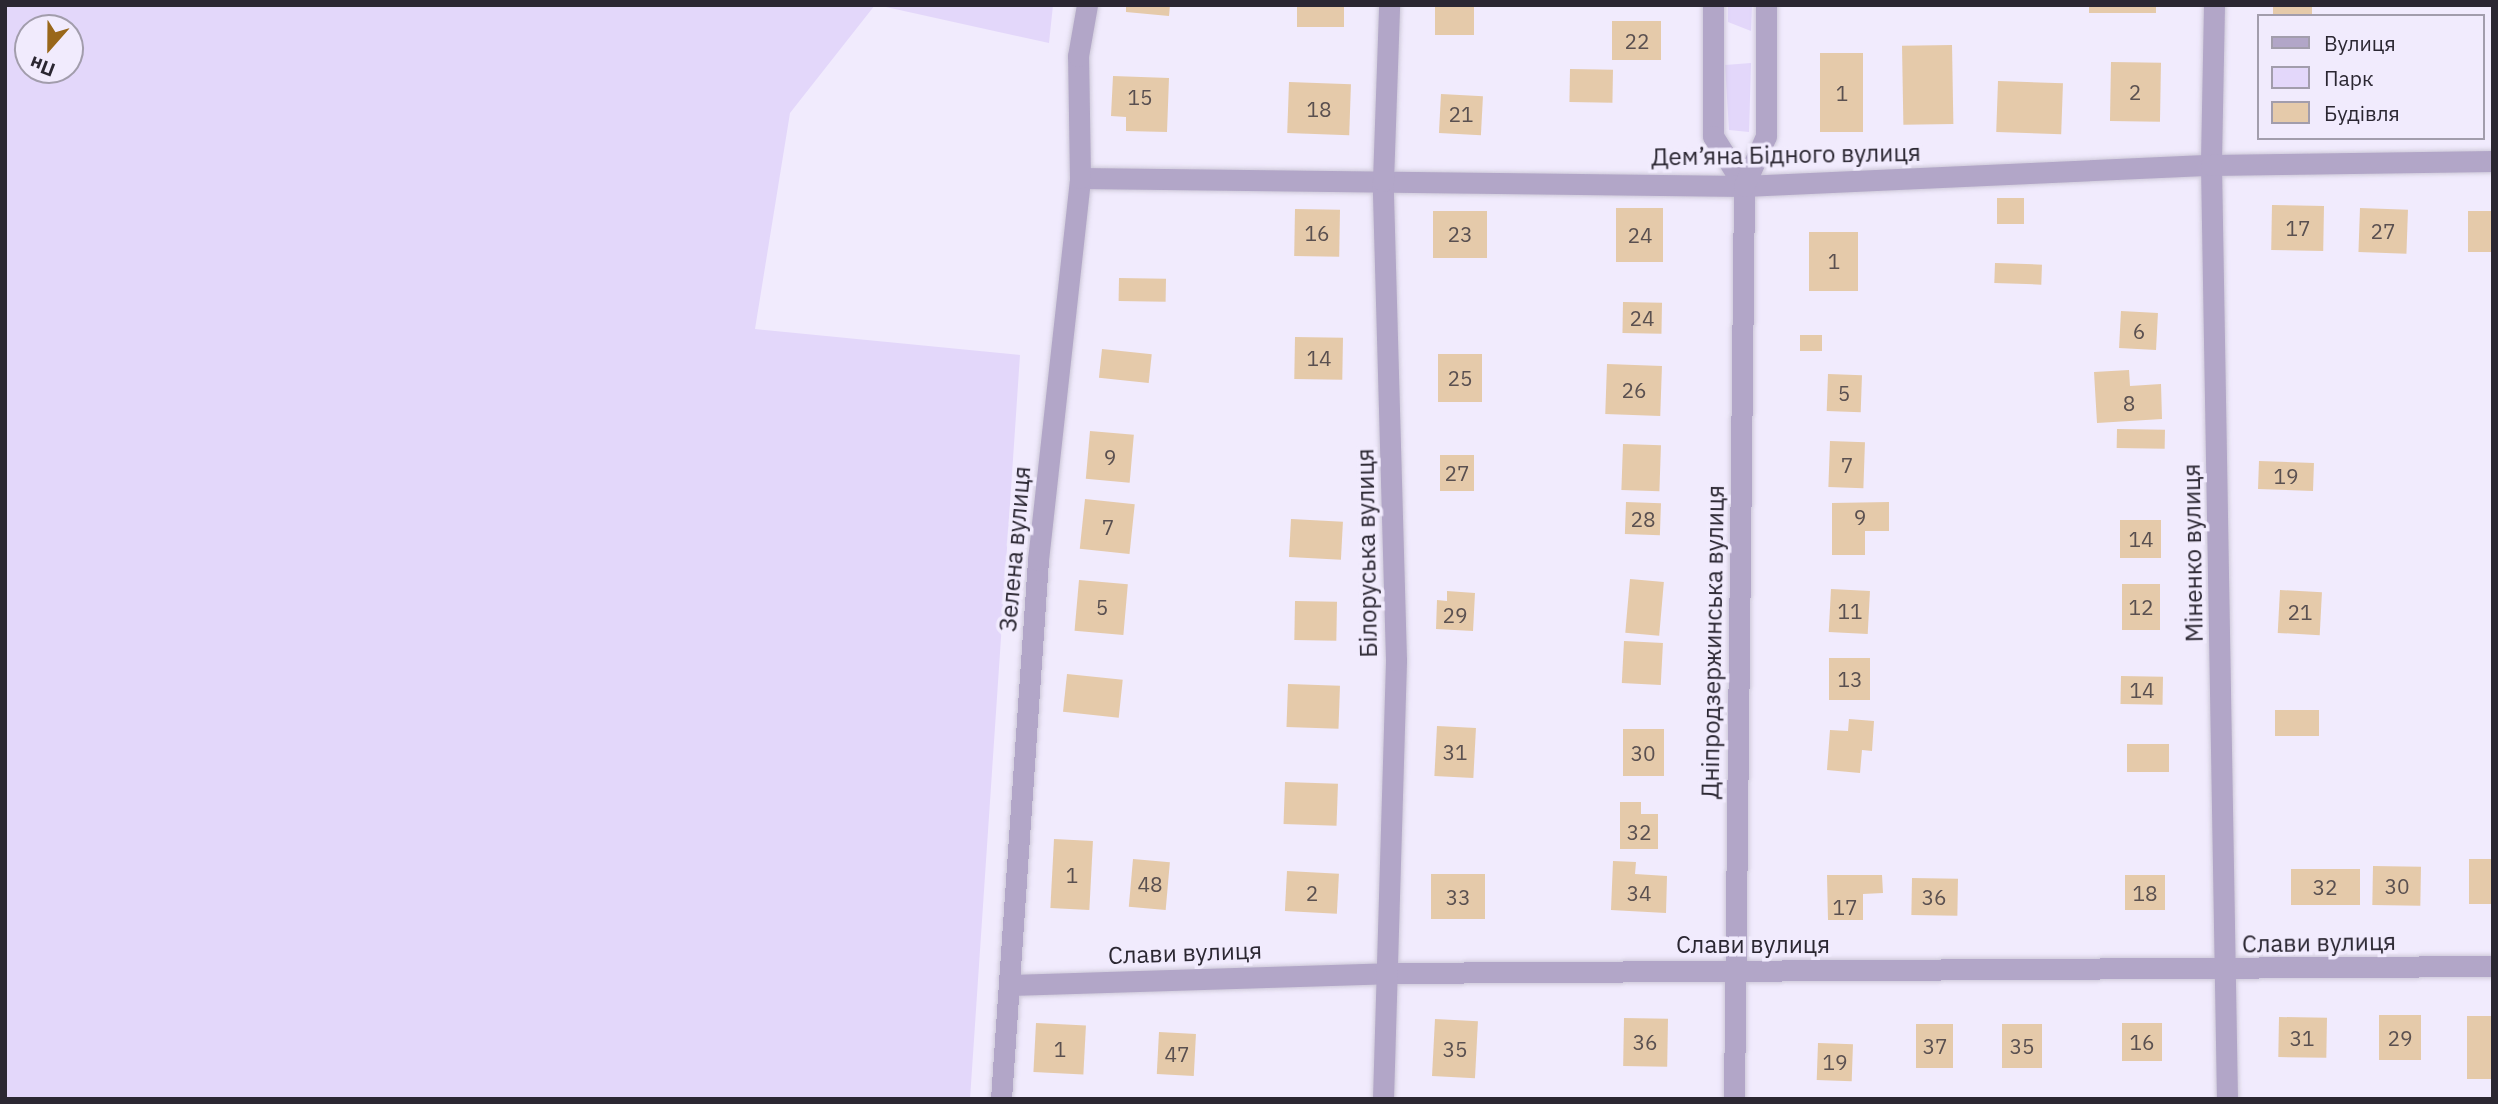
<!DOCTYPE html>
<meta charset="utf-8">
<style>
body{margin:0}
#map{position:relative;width:2498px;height:1104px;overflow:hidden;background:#f1ebfd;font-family:"IBM Plex Sans",sans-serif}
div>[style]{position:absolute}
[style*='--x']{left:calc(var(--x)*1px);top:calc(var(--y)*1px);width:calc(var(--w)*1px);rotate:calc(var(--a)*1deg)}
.green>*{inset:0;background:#e3d7fa}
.building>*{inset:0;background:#e5caaa;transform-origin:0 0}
.roads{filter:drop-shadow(0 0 2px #cdc8d8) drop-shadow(0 0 2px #cdc8d8)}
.minor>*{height:21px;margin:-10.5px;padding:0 10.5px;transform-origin:10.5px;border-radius:10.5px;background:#b2a6c8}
span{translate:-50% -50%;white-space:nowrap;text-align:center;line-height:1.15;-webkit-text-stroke:7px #f1ebfd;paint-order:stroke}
.number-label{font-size:21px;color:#5a5050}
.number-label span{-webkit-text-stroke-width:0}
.street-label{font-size:24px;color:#2b2732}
.frame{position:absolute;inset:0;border:7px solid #2b2732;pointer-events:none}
.legend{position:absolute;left:2257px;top:14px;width:228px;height:126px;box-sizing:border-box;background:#f1ebfd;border:2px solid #a29dac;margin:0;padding:9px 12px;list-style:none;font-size:21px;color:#2b2732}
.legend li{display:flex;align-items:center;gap:14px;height:35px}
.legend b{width:35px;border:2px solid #a29dac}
.north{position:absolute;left:14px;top:14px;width:70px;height:70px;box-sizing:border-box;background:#f1ebfd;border:2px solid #a29dac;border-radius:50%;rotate:201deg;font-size:19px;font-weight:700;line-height:28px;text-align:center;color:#2b2732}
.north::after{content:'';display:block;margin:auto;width:24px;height:32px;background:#99671a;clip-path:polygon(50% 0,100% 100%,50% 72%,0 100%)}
</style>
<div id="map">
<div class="green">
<div style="clip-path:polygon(evenodd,5px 5px,875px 5px,790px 113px,755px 329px,1020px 355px,970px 1099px,5px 1099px,5px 5px,28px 28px,70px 28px,70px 70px,28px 70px,28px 28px)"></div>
<div style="clip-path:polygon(877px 5px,1053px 5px,1049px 43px)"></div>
<div style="clip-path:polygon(1728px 5px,1752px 5px,1751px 31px,1728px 22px)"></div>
<div style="clip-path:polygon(1751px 63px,1749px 132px,1729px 130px,1725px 65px)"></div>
</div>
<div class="building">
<div style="clip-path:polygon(1126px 5px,1170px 5px,1169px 16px,1126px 12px)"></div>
<div style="left:1297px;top:5px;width:47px;height:22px"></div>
<div style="left:1435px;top:5px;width:39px;height:30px"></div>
<div style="left:2089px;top:5px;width:67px;height:8px"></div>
<div style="left:2273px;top:5px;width:39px;height:11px"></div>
<div style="left:1661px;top:21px;width:39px;height:49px;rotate:90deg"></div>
<div style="left:1952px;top:45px;width:79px;height:50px;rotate:89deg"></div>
<div style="left:1820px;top:53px;width:43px;height:79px"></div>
<div style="left:2111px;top:62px;width:50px;height:59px;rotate:1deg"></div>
<div style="left:1570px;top:69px;width:43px;height:33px;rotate:1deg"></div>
<div style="clip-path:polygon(1113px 76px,1169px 78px,1167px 132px,1126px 131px,1126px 117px,1111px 116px)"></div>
<div style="left:1998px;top:81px;width:65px;height:51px;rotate:2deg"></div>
<div style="left:1289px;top:82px;width:62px;height:51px;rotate:2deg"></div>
<div style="left:1441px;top:94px;width:42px;height:39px;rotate:3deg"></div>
<div style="left:1997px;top:198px;width:27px;height:26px"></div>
<div style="left:2272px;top:205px;width:52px;height:45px;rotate:1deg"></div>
<div style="left:1616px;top:208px;width:47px;height:54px"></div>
<div style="left:2360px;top:208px;width:48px;height:44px;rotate:2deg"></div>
<div style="left:1295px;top:209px;width:45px;height:47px;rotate:1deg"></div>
<div style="left:1433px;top:211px;width:54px;height:47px"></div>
<div style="left:2468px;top:211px;width:25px;height:41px"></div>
<div style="left:1809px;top:232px;width:49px;height:59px"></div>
<div style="left:1995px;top:263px;width:47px;height:20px;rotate:2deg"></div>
<div style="left:1119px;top:278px;width:47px;height:23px;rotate:1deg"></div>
<div style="left:1623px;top:302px;width:39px;height:31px;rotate:1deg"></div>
<div style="left:2121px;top:311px;width:37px;height:37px;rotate:3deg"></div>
<div style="left:1800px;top:335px;width:22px;height:16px"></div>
<div style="left:1295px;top:337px;width:48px;height:42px;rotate:1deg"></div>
<div style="left:1102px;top:349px;width:50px;height:29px;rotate:6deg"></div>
<div style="left:1438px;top:354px;width:44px;height:48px"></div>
<div style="left:1607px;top:364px;width:55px;height:50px;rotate:2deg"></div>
<div style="clip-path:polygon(2129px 370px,2130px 386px,2161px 384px,2162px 419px,2097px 423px,2094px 372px)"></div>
<div style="left:1828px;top:374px;width:34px;height:37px;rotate:2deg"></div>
<div style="left:2117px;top:429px;width:48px;height:19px;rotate:1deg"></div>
<div style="left:1090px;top:431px;width:44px;height:48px;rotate:5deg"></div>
<div style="left:1830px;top:441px;width:35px;height:46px;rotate:2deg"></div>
<div style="left:1623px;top:444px;width:38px;height:46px;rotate:2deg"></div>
<div style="left:1440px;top:455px;width:34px;height:36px"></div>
<div style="left:2259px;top:461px;width:55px;height:28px;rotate:2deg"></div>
<div style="left:1085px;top:499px;width:50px;height:50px;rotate:6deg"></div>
<div style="left:1626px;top:502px;width:35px;height:32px;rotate:2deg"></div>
<div style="clip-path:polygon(1889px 502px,1889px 531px,1865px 531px,1865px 555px,1832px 555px,1832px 503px)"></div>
<div style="left:1291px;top:519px;width:52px;height:38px;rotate:3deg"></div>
<div style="left:2120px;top:520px;width:41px;height:38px"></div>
<div style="left:1630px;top:579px;width:34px;height:54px;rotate:5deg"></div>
<div style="left:1079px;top:580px;width:49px;height:51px;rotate:5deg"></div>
<div style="left:2122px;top:584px;width:38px;height:46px"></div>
<div style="left:1831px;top:589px;width:39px;height:43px;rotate:3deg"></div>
<div style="left:2280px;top:590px;width:42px;height:43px;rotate:3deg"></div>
<div style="clip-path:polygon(1447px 591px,1475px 593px,1473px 631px,1436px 629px,1437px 600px,1447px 601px)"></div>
<div style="left:1295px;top:601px;width:42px;height:39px;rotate:1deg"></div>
<div style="left:1624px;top:641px;width:39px;height:42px;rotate:3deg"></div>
<div style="left:1829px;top:658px;width:41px;height:42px"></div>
<div style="left:1067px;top:674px;width:56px;height:38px;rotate:6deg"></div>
<div style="left:2121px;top:676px;width:42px;height:28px;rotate:1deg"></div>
<div style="left:1288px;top:684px;width:52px;height:43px;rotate:2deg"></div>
<div style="left:2275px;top:710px;width:44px;height:26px"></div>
<div style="clip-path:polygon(1849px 719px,1874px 721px,1872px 751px,1862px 750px,1860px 773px,1827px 770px,1830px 730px,1848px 731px)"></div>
<div style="left:1437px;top:726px;width:39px;height:50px;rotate:3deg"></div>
<div style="left:1623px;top:729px;width:41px;height:47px"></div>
<div style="left:2127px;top:744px;width:42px;height:28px"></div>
<div style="left:1285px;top:782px;width:53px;height:42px;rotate:2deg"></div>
<div style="clip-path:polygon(1620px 802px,1641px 802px,1641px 814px,1658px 814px,1658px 849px,1620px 849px)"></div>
<div style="left:1054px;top:839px;width:39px;height:69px;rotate:3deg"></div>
<div style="left:1133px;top:859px;width:37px;height:48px;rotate:5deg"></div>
<div style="left:2493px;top:859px;width:45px;height:24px;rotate:90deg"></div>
<div style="clip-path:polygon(1613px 861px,1636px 862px,1635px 874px,1667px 876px,1666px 913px,1611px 910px)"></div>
<div style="left:2373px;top:866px;width:48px;height:39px;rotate:1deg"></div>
<div style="left:2291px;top:869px;width:69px;height:36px"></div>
<div style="left:1287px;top:871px;width:52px;height:40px;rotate:3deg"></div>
<div style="left:1431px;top:874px;width:54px;height:45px"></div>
<div style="clip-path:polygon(1827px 875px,1882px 875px,1883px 893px,1863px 894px,1863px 920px,1828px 920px)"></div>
<div style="left:2125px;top:875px;width:40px;height:35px"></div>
<div style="left:1912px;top:878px;width:46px;height:37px;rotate:1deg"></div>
<div style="left:2379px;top:1015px;width:42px;height:45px"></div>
<div style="left:2467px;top:1016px;width:26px;height:63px"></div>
<div style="left:2279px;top:1017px;width:48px;height:40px;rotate:1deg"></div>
<div style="left:1624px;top:1018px;width:44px;height:48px;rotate:1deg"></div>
<div style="left:1435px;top:1019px;width:43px;height:57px;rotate:3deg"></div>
<div style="left:1036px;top:1023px;width:50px;height:49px;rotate:3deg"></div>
<div style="left:2122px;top:1023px;width:40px;height:38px"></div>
<div style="left:1916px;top:1024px;width:37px;height:44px"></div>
<div style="left:2002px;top:1024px;width:40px;height:44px"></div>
<div style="left:1159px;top:1032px;width:37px;height:42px;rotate:3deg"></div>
<div style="left:1818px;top:1043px;width:35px;height:37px;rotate:2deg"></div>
</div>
<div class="roads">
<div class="minor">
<div style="--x:1713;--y:5;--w:131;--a:90"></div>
<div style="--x:1713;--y:136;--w:59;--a:58.2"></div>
<div style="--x:2214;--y:5;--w:160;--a:91.1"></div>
<div style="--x:2211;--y:165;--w:934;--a:89.02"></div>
<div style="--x:1080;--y:178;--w:664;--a:0.69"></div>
<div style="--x:1744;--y:186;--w:467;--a:-2.6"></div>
<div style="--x:2211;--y:165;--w:282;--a:-0.8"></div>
<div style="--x:1013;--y:985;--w:372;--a:-1.8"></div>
<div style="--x:1385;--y:973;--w:1108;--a:-0.36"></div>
<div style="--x:1001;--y:1099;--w:540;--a:-86.07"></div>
<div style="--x:1038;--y:560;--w:384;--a:-83.7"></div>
<div style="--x:1080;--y:178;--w:122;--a:-90.9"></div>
<div style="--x:1078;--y:56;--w:52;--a:-80"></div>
<div style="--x:1383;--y:1099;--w:439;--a:-88.3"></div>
<div style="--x:1396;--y:660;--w:479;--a:-91.6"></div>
<div style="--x:1383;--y:181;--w:176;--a:-88"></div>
<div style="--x:1734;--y:1099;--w:913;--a:-89.37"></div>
<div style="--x:1744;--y:186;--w:55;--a:-66.3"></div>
<div style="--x:1766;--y:136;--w:131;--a:-90"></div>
</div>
</div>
<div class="number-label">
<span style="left:1637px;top:41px">22</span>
<span style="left:2135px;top:92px">2</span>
<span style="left:1842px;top:93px">1</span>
<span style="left:1140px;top:97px">15</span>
<span style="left:1319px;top:109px">18</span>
<span style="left:1461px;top:114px">21</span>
<span style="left:2298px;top:228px">17</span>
<span style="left:2383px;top:231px">27</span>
<span style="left:1317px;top:233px">16</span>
<span style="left:1460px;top:234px">23</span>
<span style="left:1640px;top:235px">24</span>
<span style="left:1834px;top:261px">1</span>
<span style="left:1642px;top:318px">24</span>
<span style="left:2139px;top:331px">6</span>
<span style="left:1319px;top:358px">14</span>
<span style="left:1460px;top:378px">25</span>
<span style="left:1634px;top:390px">26</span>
<span style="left:1844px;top:393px">5</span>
<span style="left:2129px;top:403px">8</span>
<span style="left:1110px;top:457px">9</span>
<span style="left:1847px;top:465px">7</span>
<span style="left:1457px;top:473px">27</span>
<span style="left:2286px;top:476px">19</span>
<span style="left:1860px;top:517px">9</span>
<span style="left:1643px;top:519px">28</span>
<span style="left:1108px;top:527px">7</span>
<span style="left:2141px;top:539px">14</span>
<span style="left:1102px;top:607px">5</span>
<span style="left:2141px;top:607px">12</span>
<span style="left:1850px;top:611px">11</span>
<span style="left:2300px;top:612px">21</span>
<span style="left:1455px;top:615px">29</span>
<span style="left:1850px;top:679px">13</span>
<span style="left:2142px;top:690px">14</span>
<span style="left:1455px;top:752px">31</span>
<span style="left:1643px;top:753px">30</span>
<span style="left:1639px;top:832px">32</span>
<span style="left:1072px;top:875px">1</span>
<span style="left:1150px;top:884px">48</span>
<span style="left:2397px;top:886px">30</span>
<span style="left:2325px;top:887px">32</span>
<span style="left:1312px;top:893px">2</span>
<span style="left:1639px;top:893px">34</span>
<span style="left:2145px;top:893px">18</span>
<span style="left:1458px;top:897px">33</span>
<span style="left:1934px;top:897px">36</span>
<span style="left:1845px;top:907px">17</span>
<span style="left:2302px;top:1038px">31</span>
<span style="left:2400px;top:1038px">29</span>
<span style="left:1645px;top:1042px">36</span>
<span style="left:2142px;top:1042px">16</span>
<span style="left:1935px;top:1046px">37</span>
<span style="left:2022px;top:1046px">35</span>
<span style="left:1060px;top:1049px">1</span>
<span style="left:1455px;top:1049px">35</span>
<span style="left:1177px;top:1054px">47</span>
<span style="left:1835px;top:1062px">19</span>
</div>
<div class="street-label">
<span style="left:1786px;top:155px;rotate:-1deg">Дем’яна Бідного вулиця</span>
<span style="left:1015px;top:549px;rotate:-85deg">Зелена вулиця</span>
<span style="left:1367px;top:553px;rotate:-91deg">Білоруська вулиця</span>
<span style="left:2193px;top:553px;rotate:-91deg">Міненко вулиця</span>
<span style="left:1713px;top:642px;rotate:-89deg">Дніпродзержинська вулиця</span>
<span style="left:2319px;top:943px;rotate:-1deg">Слави вулиця</span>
<span style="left:1753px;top:945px">Слави вулиця</span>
<span style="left:1185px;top:953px;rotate:-2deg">Слави вулиця</span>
</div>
<div class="frame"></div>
<ul class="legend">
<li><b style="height:9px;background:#b2a6c8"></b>Вулиця</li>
<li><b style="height:19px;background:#e3d7fa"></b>Парк</li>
<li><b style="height:19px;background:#e5caaa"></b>Будівля</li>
</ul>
<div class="north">Пн</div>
</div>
